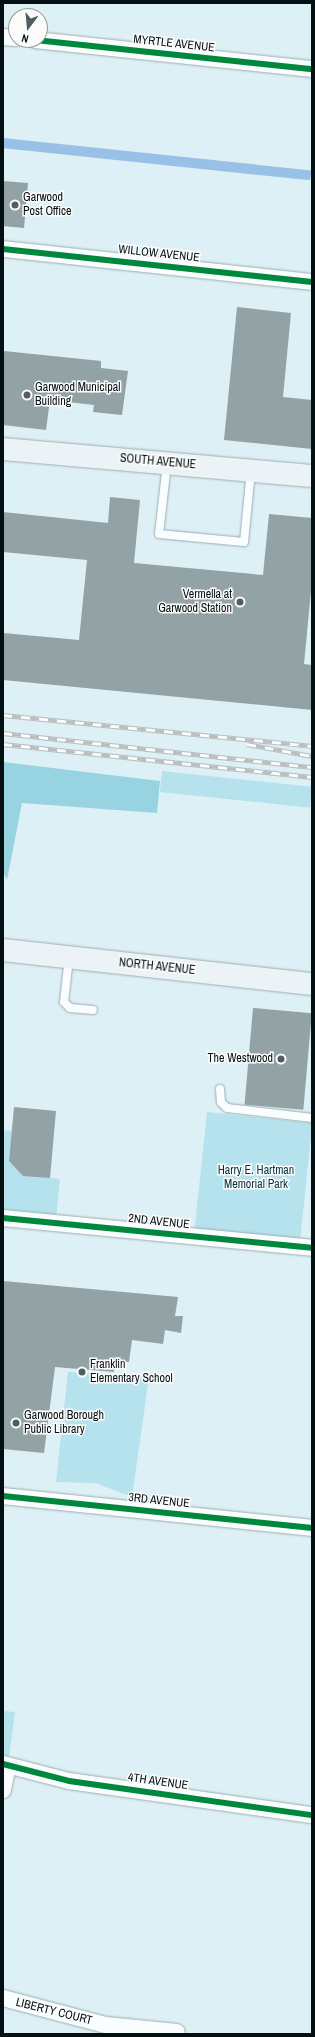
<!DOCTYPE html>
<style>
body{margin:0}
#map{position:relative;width:315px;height:2037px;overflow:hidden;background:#ddf0f5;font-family:"Archivo Narrow",sans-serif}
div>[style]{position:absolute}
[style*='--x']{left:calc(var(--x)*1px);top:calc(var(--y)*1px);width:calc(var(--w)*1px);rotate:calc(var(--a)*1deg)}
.green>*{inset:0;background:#b5e2ec;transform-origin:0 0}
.forest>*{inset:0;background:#97d3e1}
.water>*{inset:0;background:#99c0e6;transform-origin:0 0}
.building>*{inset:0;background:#93a2a5;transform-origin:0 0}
.roads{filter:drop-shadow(0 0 1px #9eadb1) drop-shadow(0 0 1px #9eadb1)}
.service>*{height:8px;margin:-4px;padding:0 4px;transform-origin:4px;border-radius:4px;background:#fafdfe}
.minor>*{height:16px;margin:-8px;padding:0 8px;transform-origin:8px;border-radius:8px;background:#fafdfe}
.secondary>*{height:22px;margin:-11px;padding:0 11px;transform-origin:11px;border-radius:11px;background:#ebf3f6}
.rail>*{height:4.5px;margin-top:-2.25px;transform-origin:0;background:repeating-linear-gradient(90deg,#fcfcfc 0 9px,#b9bebf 0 18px);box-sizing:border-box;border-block:1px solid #b9bebf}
.cycleway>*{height:6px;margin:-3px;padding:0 3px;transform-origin:3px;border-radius:3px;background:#00873e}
.dots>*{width:11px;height:11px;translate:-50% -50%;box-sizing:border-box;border:2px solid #fcfcfc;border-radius:50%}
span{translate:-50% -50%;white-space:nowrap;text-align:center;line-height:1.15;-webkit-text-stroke:3px #fcfcfc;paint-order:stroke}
.street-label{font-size:12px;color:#040f12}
.poi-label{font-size:12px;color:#040f12}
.left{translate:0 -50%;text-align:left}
.right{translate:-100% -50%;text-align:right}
.park-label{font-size:12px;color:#05333c}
.frame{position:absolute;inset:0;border:4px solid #040f12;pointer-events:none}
.north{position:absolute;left:8px;top:8px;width:40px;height:40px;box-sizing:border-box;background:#fcfcfc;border:1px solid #999d9e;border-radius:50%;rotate:196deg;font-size:11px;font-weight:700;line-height:16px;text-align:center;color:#040f12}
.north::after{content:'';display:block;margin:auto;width:14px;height:18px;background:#505e61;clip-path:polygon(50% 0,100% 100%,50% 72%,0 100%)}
</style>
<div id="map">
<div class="green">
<div style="left:162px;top:771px;width:151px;height:21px;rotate:6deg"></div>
<div style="left:207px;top:1112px;width:106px;height:118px;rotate:6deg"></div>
<div style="clip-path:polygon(3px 1130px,12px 1131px,9px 1161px,50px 1178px,60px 1179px,56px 1218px,3px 1212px)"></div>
<div style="clip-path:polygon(68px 1372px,149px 1377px,132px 1497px,96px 1483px,56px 1482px)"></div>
<div style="clip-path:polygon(3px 1711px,15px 1712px,8px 1765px,3px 1764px)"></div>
</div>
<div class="forest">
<div style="clip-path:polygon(3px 762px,160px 781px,157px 813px,22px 803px,7px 880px,3px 872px)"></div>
</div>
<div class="water">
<div style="left:3px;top:138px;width:310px;height:10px;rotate:6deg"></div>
</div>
<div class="building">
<div style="clip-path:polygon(3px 181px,28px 183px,24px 228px,3px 226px)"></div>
<div style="clip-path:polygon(237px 307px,291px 313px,283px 397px,312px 400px,312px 449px,224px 440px)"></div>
<div style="clip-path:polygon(4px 351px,101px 361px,101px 368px,128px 371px,122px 415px,93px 412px,94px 405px,50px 400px,46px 430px,3px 425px)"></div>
<div style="clip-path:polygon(110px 497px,140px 500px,134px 563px,263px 575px,269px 514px,312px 518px,312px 580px,304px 664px,312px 665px,312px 710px,3px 680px,3px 633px,79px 640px,87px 560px,3px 552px,3px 512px,108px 523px)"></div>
<div style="left:253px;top:1008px;width:59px;height:97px;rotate:5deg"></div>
<div style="clip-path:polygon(14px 1107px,56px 1111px,50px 1178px,23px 1176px,9px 1161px)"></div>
<div style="clip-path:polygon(3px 1281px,178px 1297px,175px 1316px,183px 1316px,181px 1333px,165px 1330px,163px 1344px,132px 1340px,129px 1362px,114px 1361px,114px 1372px,55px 1367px,44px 1453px,3px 1449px)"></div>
</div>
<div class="roads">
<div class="service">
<div style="--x:167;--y:463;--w:71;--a:96.4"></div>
<div style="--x:159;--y:534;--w:85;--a:5.4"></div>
<div style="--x:244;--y:542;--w:71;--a:-84.4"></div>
<div style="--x:69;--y:958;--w:44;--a:96.5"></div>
<div style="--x:64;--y:1002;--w:8;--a:45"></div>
<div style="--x:70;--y:1008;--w:23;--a:5"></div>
<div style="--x:220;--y:1089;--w:13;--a:86"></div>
<div style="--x:221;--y:1102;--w:8;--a:45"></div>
<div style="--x:227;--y:1108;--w:86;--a:6.7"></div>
</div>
<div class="minor">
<div style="--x:3;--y:37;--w:13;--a:4"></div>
<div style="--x:35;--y:40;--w:279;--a:6"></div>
<div style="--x:3;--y:249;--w:311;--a:6.1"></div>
<div style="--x:3;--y:1218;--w:310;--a:5.5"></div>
<div style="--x:3;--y:1496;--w:311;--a:5.9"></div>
<div style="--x:3;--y:1764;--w:68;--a:14.4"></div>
<div style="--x:69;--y:1781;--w:245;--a:8"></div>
<div style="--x:3;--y:1790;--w:25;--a:-79"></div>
<div style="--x:3;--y:1998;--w:106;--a:14.7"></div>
<div style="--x:106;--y:2025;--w:71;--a:5.6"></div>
</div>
<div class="secondary">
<div style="--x:3;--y:449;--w:310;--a:5"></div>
<div style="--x:3;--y:950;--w:311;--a:6.3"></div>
</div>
</div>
<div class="rail">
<div style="--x:3;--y:715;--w:311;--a:5.7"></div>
<div style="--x:3;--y:733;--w:311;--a:6.3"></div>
<div style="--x:3;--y:744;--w:311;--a:6.1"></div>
<div style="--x:247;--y:744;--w:66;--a:10.5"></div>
</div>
<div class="cycleway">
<div style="--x:35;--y:40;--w:279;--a:6"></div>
<div style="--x:3;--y:249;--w:311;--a:6.1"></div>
<div style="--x:3;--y:1218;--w:310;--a:5.5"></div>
<div style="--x:3;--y:1496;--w:311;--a:5.9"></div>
<div style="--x:3;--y:1764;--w:68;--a:14.4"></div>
<div style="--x:69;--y:1781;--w:245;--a:8"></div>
</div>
<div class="dots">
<div style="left:15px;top:205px;background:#505e61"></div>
<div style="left:27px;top:395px;background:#505e61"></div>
<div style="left:240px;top:602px;background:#505e61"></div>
<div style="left:281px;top:1059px;background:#505e61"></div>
<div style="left:82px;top:1372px;background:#505e61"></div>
<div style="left:16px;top:1423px;background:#505e61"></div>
</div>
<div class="street-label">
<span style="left:174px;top:44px;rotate:6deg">MYRTLE AVENUE</span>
<span style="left:159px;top:254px;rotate:6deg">WILLOW AVENUE</span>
<span style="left:158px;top:462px;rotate:5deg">SOUTH AVENUE</span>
<span style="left:157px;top:967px;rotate:6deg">NORTH AVENUE</span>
<span style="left:159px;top:1222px;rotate:6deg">2ND AVENUE</span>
<span style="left:159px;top:1501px;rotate:6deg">3RD AVENUE</span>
<span style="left:158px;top:1782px;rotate:8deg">4TH AVENUE</span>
<span style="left:54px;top:2012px;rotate:14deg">LIBERTY COURT</span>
</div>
<div class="poi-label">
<span class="left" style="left:23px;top:205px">Garwood<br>Post Office</span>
<span class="left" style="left:35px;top:395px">Garwood Municipal<br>Building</span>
<span class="right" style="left:232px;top:602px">Vermella at<br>Garwood Station</span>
<span class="right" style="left:273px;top:1059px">The Westwood</span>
<span class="left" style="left:90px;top:1372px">Franklin<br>Elementary School</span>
<span class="left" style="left:24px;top:1423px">Garwood Borough<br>Public Library</span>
</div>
<div class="park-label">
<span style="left:256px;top:1178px">Harry E. Hartman<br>Memorial Park</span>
</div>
<div class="frame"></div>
<div class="north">N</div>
</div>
